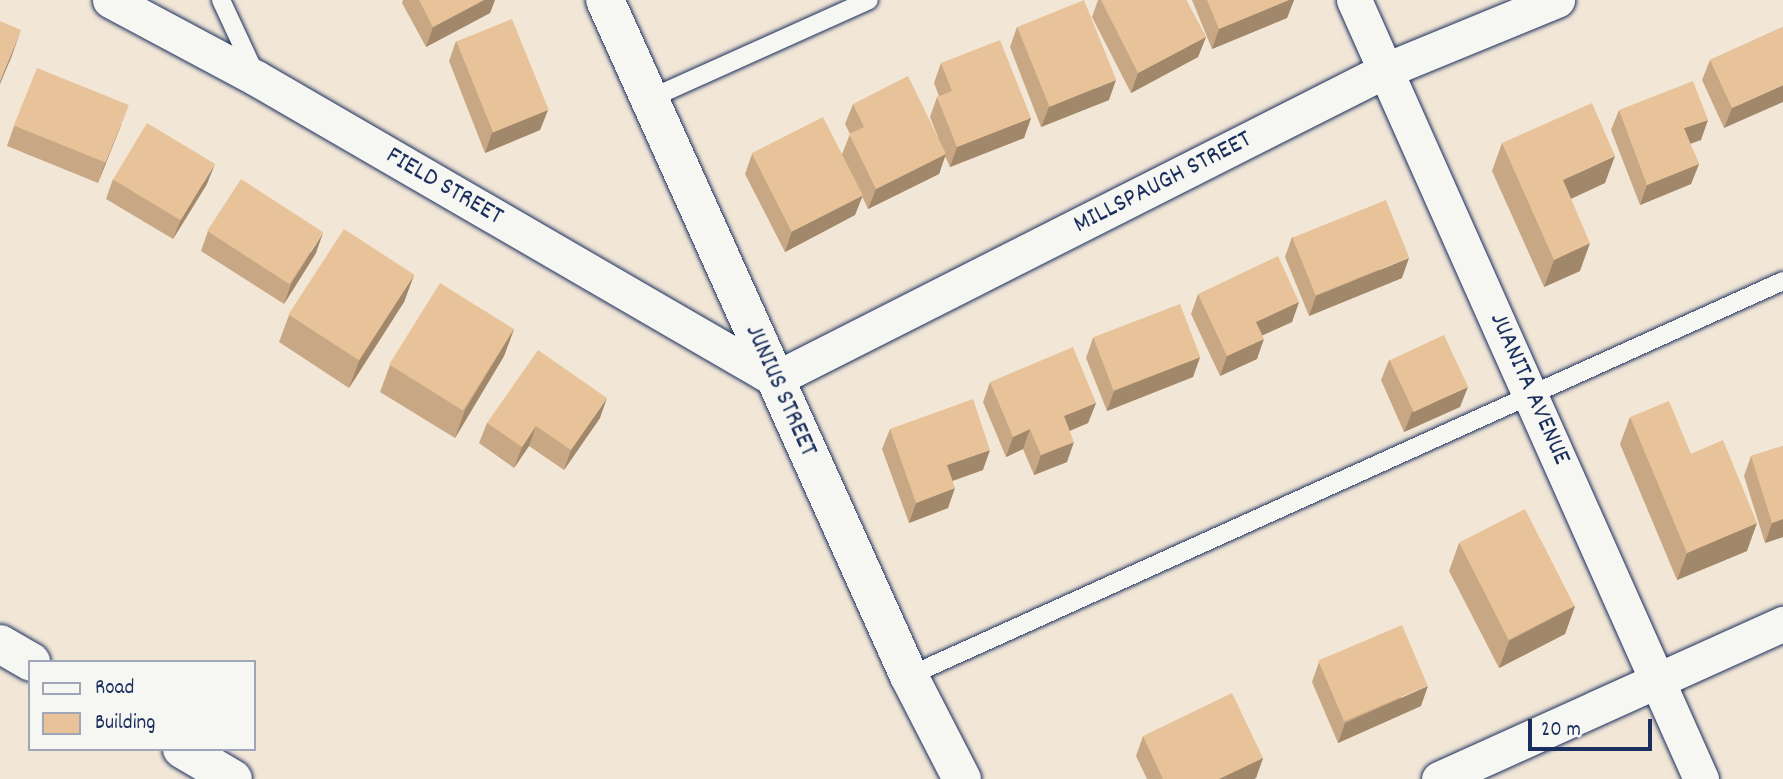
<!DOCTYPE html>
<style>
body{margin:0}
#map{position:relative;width:1783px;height:779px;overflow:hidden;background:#f2e7d7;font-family:Dekko,sans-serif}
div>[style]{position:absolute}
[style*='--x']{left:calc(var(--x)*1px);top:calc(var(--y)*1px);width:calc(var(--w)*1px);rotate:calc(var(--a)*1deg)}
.roads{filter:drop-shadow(0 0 2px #1b2f5e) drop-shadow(0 0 2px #1b2f5e)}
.service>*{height:18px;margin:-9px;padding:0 9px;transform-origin:9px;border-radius:9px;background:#f6f6f2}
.minor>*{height:35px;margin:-17.5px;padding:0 17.5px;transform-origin:17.5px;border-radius:17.5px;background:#f6f6f2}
.tertiary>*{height:38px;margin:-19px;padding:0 19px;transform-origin:19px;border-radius:19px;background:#f6f6f2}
.secondary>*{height:38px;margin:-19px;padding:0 19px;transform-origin:19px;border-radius:19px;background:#f6f6f2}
.wall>*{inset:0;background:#c8a884}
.shaded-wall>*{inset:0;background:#a2886b}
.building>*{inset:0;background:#e8c399;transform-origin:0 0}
span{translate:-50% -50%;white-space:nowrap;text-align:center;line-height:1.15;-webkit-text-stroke:6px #f6f6f2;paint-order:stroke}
.street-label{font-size:26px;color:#1b2f5e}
.legend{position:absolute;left:28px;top:660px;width:228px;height:91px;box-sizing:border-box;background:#f6f6f2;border:2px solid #9ea6b7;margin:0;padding:9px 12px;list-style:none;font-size:21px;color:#1b2f5e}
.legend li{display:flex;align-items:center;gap:14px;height:35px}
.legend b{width:35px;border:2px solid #9ea6b7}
.scale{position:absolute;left:1528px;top:719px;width:124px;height:32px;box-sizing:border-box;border:4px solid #1b2f5e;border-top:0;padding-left:9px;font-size:21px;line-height:24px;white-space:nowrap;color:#1b2f5e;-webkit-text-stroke:5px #f6f6f2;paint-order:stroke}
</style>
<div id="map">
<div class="roads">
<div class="service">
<div style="--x:221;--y:0;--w:78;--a:65.1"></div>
<div style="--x:649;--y:99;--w:241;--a:-24.2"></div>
<div style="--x:909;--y:676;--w:959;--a:-24.32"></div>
</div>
<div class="minor">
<div style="--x:110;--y:0;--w:166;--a:28.1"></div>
<div style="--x:256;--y:78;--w:600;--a:30.11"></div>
<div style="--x:775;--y:379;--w:685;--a:-26.83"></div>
<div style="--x:1386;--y:70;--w:185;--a:-22.3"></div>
<div style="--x:1354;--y:0;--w:853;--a:65.99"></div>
<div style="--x:1439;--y:779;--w:377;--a:-24.3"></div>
</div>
<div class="tertiary">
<div style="--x:605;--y:0;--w:741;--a:65.79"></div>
<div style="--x:909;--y:676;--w:116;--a:62.8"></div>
</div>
<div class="secondary">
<div style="--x:0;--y:644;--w:36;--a:30"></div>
<div style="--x:182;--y:749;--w:59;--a:30.5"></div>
</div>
</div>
<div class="wall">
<div style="clip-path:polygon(403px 0,495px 0,490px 13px,426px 47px,402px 3px)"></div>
<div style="clip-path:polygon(1098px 0,1186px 0,1206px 37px,1198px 57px,1131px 93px,1092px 17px)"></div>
<div style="clip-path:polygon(1192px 0,1294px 0,1287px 18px,1212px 49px)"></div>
<div style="clip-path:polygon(1017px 27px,1109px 100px,1041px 127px,1010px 47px)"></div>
<div style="clip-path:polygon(1783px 27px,1724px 128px,1702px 80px,1710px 60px)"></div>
<div style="clip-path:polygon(456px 41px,548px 110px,540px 130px,485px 153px,449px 61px)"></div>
<div style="clip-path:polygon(941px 63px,1031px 118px,1024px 138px,950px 167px,945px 156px,939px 174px,868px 209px,862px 196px,855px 215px,785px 252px,745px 174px,752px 154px,842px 154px,850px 134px,845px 124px,853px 104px,938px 137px,930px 117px,937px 97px,939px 96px,934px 83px)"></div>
<div style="clip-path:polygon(1619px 110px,1701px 140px,1690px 144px,1699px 164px,1691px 184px,1640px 205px,1611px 130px)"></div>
<div style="clip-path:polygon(121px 125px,98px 183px,7px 146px,14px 126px)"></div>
<div style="clip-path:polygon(1502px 143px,1605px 183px,1571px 199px,1580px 271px,1544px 287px,1492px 171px)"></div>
<div style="clip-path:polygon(113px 179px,207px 184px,173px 239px,106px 199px)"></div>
<div style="clip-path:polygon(208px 231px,316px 253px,284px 304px,201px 251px)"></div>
<div style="clip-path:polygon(1292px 237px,1402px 278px,1309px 316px,1285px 257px)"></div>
<div style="clip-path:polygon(414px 275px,404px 302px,349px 388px,279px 342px,289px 315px)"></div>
<div style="clip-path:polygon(1198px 294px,1299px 302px,1292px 322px,1262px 335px,1257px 359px,1220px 376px,1191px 314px)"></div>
<div style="clip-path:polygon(514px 329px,504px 356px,455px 438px,380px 392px,390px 365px)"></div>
<div style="clip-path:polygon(1093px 338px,1200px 357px,1193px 377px,1107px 411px,1086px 358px)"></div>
<div style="clip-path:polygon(1389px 360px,1460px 407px,1404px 432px,1381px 380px)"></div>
<div style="clip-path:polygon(990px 382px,1096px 403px,1088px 423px,1070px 431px,1067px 462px,1034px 475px,1023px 449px,1006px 457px,983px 402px)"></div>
<div style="clip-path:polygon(1630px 417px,1691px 454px,1747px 551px,1677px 580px,1620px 444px)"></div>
<div style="clip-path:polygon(600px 418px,564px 470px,529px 446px,514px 468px,479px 443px,487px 423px)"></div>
<div style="clip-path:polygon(890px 429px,983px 470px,953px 481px,948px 508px,909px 523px,882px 449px)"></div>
<div style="clip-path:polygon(1783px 446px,1783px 537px,1765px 543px,1744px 476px,1751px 456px)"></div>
<div style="clip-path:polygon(1459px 543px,1575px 606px,1565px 634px,1499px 668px,1449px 571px)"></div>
<div style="clip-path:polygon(1319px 662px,1421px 706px,1338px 743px,1312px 682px)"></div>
<div style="clip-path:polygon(1143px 736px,1263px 758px,1256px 778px,1254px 779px,1147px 779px,1136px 756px)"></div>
</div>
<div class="shaded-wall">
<div style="clip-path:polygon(484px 0,495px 0,490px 13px,426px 47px,433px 27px)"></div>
<div style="clip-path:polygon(1289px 0,1294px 0,1287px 18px,1212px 49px,1219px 29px)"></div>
<div style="clip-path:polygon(21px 30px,11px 58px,0 84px,0 81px)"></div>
<div style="clip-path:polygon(1206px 37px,1198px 57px,1131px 93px,1138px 73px)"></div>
<div style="clip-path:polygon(1116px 80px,1109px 100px,1041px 127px,1049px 107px)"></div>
<div style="clip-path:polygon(1783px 85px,1783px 102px,1724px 128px,1732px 108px)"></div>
<div style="clip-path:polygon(129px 105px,121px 125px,98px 183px,105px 163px)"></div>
<div style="clip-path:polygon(548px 110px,540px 130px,485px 153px,492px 133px)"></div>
<div style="clip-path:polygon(1031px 118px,1024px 138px,950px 167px,957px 147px)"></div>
<div style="clip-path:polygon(1708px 120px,1701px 140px,1677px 148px,1684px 128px)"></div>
<div style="clip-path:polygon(946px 154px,939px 174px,868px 209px,876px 189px)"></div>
<div style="clip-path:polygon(1615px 156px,1605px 183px,1553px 207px,1563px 180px)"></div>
<div style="clip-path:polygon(215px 164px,207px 184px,173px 239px,181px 219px)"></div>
<div style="clip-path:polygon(1699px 164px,1691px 184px,1640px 205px,1647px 185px)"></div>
<div style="clip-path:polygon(863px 195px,855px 215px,785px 252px,792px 231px)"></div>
<div style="clip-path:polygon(323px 233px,316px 253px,284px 304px,291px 284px)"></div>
<div style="clip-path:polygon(1590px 243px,1580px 271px,1544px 287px,1554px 260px)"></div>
<div style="clip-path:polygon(1409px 258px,1402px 278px,1309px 316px,1316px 296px)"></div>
<div style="clip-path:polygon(414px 275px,404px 302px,349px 388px,359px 361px)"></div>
<div style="clip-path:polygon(1299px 302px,1292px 322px,1248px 342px,1256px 322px)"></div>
<div style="clip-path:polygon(514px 329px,504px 356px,455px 438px,465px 410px)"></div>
<div style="clip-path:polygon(1264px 339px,1257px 359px,1220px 376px,1227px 356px)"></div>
<div style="clip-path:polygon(1200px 357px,1193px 377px,1107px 411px,1114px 391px)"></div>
<div style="clip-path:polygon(1468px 387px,1460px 407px,1404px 432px,1412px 412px)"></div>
<div style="clip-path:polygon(607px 398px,600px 418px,564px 470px,571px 450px)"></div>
<div style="clip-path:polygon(1096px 403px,1088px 423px,1057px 436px,1064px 416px)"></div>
<div style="clip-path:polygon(536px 426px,529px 446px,514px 468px,522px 447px)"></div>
<div style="clip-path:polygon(1030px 429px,1023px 449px,1006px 457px,1013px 437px)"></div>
<div style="clip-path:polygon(1074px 442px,1067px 462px,1034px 475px,1041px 455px)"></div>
<div style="clip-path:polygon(990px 450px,983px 470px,940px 485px,947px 465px)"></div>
<div style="clip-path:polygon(955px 488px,948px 508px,909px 523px,916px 503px)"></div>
<div style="clip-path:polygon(1783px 519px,1783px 537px,1765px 543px,1772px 523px)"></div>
<div style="clip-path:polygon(1757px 523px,1747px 551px,1677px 580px,1687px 553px)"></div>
<div style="clip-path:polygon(1575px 606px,1565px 634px,1499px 668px,1509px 641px)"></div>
<div style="clip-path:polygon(1428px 686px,1421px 706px,1338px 743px,1345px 723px)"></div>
<div style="clip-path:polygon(1263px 758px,1256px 778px,1254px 779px,1219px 779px)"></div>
</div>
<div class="building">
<div style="clip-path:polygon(419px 0,484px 0,433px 27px)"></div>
<div style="left:1084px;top:0;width:86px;height:72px;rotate:68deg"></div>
<div style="clip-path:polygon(1101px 0,1186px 0,1206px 37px,1138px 73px)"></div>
<div style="clip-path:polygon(1207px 0,1289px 0,1219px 29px)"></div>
<div style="left:512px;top:19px;width:98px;height:60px;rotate:68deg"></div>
<div style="clip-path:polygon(0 21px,21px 30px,0 81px)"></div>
<div style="clip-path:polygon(1783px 27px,1783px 85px,1732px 108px,1710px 60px)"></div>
<div style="clip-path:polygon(1000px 40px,1031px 118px,957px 147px,937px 97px,952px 91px,941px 63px)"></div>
<div style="left:37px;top:68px;width:99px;height:62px;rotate:22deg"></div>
<div style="clip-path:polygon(908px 76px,946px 154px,876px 189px,849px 134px,864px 127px,853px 104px)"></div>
<div style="clip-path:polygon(1693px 81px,1708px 120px,1684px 128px,1699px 164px,1647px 185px,1619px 110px)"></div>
<div style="clip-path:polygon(1592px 103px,1615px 156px,1563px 180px,1590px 243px,1554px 260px,1502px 143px)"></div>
<div style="left:823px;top:117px;width:88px;height:80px;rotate:63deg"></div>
<div style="left:147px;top:123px;width:79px;height:66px;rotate:31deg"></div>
<div style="left:241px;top:179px;width:98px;height:62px;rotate:33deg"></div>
<div style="left:1386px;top:200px;width:62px;height:101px;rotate:68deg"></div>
<div style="left:344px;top:229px;width:84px;height:102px;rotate:33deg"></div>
<div style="clip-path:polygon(1278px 256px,1299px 302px,1256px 322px,1264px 339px,1227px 356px,1198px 294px)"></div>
<div style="left:440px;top:283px;width:87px;height:96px;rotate:32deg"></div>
<div style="left:1180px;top:304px;width:57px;height:93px;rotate:69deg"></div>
<div style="left:1444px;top:335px;width:57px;height:60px;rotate:65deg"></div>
<div style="clip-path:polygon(1073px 347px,1096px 403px,1064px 416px,1074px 442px,1041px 455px,1030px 429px,1013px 437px,990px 382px)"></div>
<div style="clip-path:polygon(538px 350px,607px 398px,571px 450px,536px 426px,522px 447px,487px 423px)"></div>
<div style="clip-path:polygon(973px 399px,990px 450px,947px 465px,955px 488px,916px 503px,890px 429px)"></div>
<div style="clip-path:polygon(1669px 401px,1691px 454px,1723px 440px,1757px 523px,1687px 553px,1630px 417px)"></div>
<div style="clip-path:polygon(1783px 446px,1783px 519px,1772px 523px,1751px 456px)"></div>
<div style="left:1525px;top:509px;width:109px;height:74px;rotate:63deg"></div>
<div style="left:1402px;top:625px;width:66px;height:91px;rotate:67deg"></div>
<div style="clip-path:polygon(1232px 693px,1263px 758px,1219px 779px,1163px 779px,1143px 736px)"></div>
</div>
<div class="street-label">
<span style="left:1163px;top:183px;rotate:-27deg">MILLSPAUGH STREET</span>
<span style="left:444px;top:187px;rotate:30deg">FIELD STREET</span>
<span style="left:1529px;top:389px;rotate:66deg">JUANITA AVENUE</span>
<span style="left:780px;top:391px;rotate:66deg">JUNIUS STREET</span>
</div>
<ul class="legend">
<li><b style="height:9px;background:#f6f6f2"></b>Road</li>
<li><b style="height:19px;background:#e8c399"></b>Building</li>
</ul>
<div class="scale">20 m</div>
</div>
